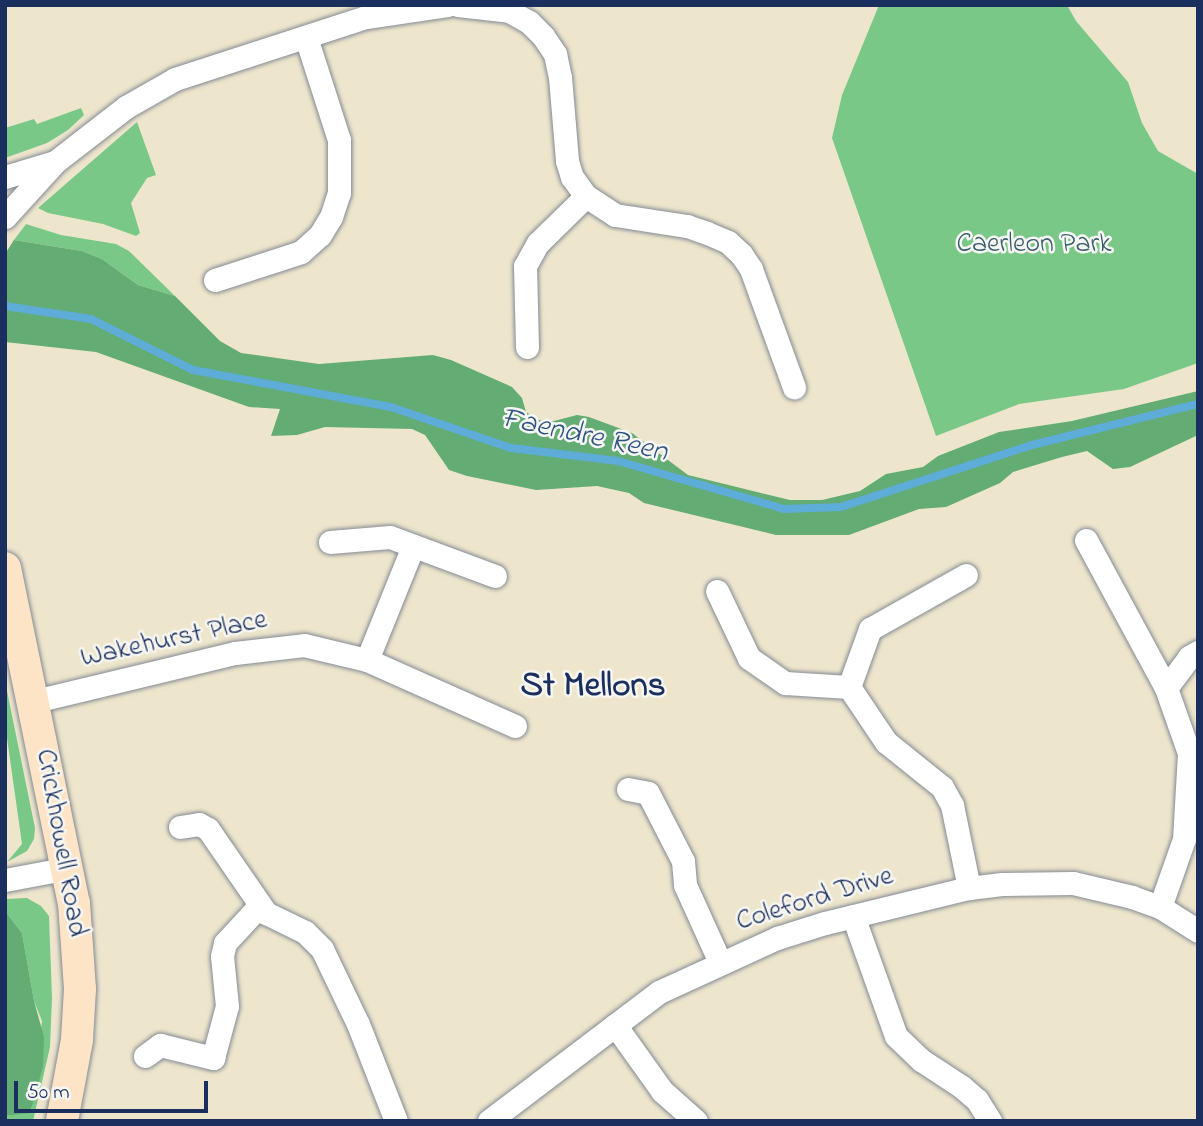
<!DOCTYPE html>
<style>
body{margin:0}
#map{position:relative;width:1203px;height:1126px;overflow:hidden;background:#eee6cc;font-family:"Indie Flower",sans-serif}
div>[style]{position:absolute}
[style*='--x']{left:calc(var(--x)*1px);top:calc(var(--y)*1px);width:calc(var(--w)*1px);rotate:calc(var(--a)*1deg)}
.green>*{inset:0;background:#7ac888}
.forest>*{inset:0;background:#63ac74}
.stream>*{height:8px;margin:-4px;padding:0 4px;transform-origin:4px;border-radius:4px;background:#5eacd8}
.roads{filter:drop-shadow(0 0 2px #848a95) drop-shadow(0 0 2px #848a95)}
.street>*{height:23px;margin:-11.5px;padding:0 11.5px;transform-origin:11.5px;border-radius:11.5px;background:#fff}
.secondary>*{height:32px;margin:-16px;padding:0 16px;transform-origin:16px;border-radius:16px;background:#fee4c6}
span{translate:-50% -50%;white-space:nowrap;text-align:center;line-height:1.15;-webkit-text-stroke:5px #f6f6f2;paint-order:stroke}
.park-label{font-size:28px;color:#385d6b}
.street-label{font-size:28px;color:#1b2f5e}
.water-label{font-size:30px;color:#2f5483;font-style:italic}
.district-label{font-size:35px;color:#1b2f5e;font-weight:700}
.frame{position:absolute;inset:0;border:7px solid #1b2f5e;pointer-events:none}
.scale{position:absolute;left:14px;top:1081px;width:194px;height:32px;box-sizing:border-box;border:4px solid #1b2f5e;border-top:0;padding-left:9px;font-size:21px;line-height:24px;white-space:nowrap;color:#1b2f5e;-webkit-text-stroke:5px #f6f6f2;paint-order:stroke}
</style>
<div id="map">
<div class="green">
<div style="clip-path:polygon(879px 5px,1067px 5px,1076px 21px,1128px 82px,1142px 123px,1158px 151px,1198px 174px,1198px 363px,1124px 389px,1019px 404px,936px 436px,832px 138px,842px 95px)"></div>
<div style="clip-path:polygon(81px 108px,84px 115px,68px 130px,47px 143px,5px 158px,5px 128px,34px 119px,37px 124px)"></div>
<div style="clip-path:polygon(137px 122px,156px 175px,147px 178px,131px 203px,140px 233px,136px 236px,103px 224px,48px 213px,38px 208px)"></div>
<div style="clip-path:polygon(26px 224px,61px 235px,116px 244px,129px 251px,175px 296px,138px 285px,102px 259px,82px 251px,14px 240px)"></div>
<div style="clip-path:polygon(5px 681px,35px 828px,34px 839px,27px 851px,7px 862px,22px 844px,5px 724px)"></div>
<div style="clip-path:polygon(27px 898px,41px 906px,49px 916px,52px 998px,50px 1047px,33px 1121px,5px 1121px,5px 1116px,31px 1112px,42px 1021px,34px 1001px,22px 933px,5px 911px,5px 899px)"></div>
</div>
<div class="forest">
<div style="clip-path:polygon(14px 240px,82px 251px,102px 259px,138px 285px,175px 296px,220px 341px,241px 353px,319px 364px,433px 355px,451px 360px,512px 387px,522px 398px,526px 412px,539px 420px,550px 422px,577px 415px,589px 417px,632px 433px,688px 475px,790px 500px,822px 500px,860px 491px,886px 474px,923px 467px,938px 456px,999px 432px,1072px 421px,1198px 391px,1198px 435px,1130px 467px,1113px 469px,1087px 451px,1062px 457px,1013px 472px,1000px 483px,946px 507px,919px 509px,849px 535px,776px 535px,644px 503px,629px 493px,597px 486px,536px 490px,467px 476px,449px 470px,425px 435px,412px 429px,325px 427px,297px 435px,271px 436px,280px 409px,249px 407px,96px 352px,5px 342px,5px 254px)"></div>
<div style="clip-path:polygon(5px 911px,22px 933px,34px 1001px,44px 1037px,43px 1067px,30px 1113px,5px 1116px)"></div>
</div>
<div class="stream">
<div style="--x:5;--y:306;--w:87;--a:8.6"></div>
<div style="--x:91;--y:319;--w:114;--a:26.6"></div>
<div style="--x:193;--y:370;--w:201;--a:10.6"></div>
<div style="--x:391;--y:407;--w:127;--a:18.9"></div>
<div style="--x:511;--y:448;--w:108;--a:6.9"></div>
<div style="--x:618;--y:461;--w:173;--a:16.1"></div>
<div style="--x:784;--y:509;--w:57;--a:-2"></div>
<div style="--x:841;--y:507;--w:201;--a:-18"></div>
<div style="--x:1032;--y:445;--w:171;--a:-13.9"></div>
</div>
<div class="roads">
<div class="street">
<div style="--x:458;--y:5;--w:51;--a:6.7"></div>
<div style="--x:509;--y:11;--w:23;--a:29"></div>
<div style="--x:529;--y:22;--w:20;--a:45"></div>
<div style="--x:543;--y:36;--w:22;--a:56"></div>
<div style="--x:555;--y:54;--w:24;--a:78"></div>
<div style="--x:560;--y:77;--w:84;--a:85.2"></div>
<div style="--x:567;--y:161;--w:17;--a:73"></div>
<div style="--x:572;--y:177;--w:24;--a:54"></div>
<div style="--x:586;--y:196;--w:35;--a:33"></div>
<div style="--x:615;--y:215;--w:73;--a:8.7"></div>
<div style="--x:687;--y:226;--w:21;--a:19"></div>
<div style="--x:707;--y:233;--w:23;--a:23"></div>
<div style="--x:728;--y:242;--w:18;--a:43"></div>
<div style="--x:741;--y:254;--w:18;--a:56"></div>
<div style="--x:751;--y:269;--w:126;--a:70"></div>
<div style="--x:5;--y:177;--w:52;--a:-16.7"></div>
<div style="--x:5;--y:217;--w:74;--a:-47.7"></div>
<div style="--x:55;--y:162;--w:90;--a:-37.8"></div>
<div style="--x:126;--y:107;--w:56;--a:-29.7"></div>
<div style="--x:175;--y:79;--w:201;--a:-18"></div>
<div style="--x:366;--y:17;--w:82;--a:-8.4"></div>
<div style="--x:215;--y:280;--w:90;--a:-18"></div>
<div style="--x:301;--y:252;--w:25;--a:-42"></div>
<div style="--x:320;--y:235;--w:21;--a:-59"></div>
<div style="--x:331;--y:217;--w:25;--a:-72"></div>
<div style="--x:339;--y:193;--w:53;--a:-90"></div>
<div style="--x:339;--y:140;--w:108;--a:-107.8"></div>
<div style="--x:527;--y:347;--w:81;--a:-91.4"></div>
<div style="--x:525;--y:266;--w:26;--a:-61"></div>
<div style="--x:538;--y:243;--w:67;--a:-44.4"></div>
<div style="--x:1086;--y:540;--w:168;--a:61.6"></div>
<div style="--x:1166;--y:688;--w:69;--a:70.5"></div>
<div style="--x:1189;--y:753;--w:86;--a:93.3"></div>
<div style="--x:1184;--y:839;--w:72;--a:109.4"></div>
<div style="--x:330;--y:542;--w:60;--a:-4.8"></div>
<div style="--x:390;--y:537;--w:112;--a:20.4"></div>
<div style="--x:717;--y:591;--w:74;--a:64.5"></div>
<div style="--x:749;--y:658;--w:44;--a:34.8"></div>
<div style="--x:785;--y:683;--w:64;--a:3.6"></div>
<div style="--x:849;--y:687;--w:66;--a:56.1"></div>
<div style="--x:886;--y:742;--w:72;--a:38.8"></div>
<div style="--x:942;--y:787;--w:21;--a:61"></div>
<div style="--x:952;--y:805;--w:85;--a:78.4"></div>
<div style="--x:367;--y:660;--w:123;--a:-68"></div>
<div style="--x:849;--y:687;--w:62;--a:-70.1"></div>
<div style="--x:870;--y:629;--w:110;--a:-29.4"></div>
<div style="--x:1166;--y:688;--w:39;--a:-53"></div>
<div style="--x:1189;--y:657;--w:10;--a:-29"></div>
<div style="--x:35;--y:701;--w:206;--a:-13.5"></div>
<div style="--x:235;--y:653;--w:69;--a:-6.6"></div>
<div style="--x:304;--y:645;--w:65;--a:13.4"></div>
<div style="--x:367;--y:660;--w:162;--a:24"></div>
<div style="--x:628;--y:789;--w:20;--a:11"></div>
<div style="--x:648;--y:793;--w:76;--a:62.8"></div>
<div style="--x:683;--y:861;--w:24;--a:85"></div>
<div style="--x:685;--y:885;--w:85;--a:65.6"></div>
<div style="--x:180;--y:827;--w:19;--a:-9"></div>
<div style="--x:199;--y:824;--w:10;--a:29"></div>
<div style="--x:208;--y:829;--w:102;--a:55.4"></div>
<div style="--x:266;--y:913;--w:43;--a:26"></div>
<div style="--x:305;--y:932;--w:24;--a:45"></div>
<div style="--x:322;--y:949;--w:83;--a:64.4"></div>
<div style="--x:358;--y:1024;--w:104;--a:68.6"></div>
<div style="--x:5;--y:880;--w:65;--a:-10.6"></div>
<div style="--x:853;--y:916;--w:127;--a:70.3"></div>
<div style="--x:896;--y:1036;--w:35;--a:44"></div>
<div style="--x:921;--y:1060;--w:49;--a:33.4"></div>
<div style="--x:962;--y:1087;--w:20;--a:41"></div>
<div style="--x:977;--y:1100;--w:25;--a:58"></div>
<div style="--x:615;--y:1025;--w:81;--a:54.5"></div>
<div style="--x:662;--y:1091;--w:45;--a:41.4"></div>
<div style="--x:145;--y:1056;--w:19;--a:-36"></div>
<div style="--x:160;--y:1045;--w:55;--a:13.8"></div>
<div style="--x:213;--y:1058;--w:54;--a:-74.9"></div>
<div style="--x:227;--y:1006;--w:50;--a:-95.7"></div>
<div style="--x:222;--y:956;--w:13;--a:-77"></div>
<div style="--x:225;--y:943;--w:50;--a:-47.4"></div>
<div style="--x:489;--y:1121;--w:213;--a:-37.2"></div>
<div style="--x:659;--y:992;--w:130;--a:-24.6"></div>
<div style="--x:777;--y:938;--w:50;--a:-17.4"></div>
<div style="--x:825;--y:923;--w:148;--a:-13.7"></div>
<div style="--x:969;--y:888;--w:33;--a:-7"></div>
<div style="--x:1002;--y:884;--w:71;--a:-0.8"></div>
<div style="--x:1073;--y:883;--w:61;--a:13.3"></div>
<div style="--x:1132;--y:897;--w:30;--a:20"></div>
<div style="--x:1160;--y:907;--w:45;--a:32.3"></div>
</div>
<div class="secondary">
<div style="--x:5;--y:568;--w:342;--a:78.4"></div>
<div style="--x:74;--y:903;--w:86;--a:86"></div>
<div style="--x:80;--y:989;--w:51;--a:93.4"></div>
<div style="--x:77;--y:1040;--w:82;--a:100.5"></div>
</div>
</div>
<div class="park-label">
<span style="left:1034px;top:245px">Caerleon Park</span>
</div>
<div class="street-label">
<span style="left:174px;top:640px;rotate:-12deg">Wakehurst Place</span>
<span style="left:60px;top:843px;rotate:80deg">Crickhowell Road</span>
<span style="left:815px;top:900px;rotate:-17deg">Coleford Drive</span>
</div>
<div class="water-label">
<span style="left:584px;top:436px;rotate:12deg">Faendre Reen</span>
</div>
<div class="district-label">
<span style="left:593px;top:687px">St Mellons</span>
</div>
<div class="frame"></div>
<div class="scale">50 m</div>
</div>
